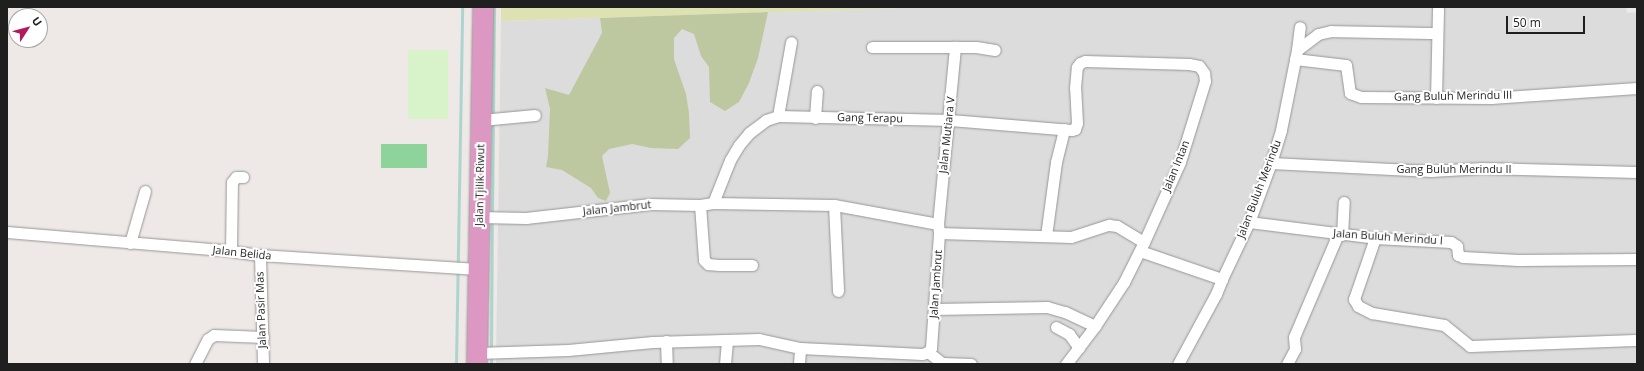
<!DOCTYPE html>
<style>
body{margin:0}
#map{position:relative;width:1644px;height:371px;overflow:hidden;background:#eee8e6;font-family:"Open Sans",sans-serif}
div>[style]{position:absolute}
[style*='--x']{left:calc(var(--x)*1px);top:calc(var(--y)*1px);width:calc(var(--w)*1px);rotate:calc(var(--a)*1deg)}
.residential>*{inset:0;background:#dddcdc}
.grass>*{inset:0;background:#dee2b2}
.forest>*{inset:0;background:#bdc8a0}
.park>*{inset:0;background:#d8f3c9;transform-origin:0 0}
.pitch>*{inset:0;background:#8ed39a;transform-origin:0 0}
.stream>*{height:3px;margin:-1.5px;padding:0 1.5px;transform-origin:1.5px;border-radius:1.5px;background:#acd6cd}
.roads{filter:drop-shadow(0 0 1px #969696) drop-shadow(0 0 1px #969696)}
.street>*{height:11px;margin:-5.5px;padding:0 5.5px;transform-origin:5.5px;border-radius:5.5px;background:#fff}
.highway>*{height:20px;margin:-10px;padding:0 10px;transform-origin:10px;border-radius:10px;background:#dc98c2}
span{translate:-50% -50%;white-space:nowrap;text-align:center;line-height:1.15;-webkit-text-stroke:4px #fff;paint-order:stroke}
.street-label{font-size:11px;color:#1f1f1f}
.frame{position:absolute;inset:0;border:8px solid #1f1f1f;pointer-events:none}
.north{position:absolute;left:8px;top:8px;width:40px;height:40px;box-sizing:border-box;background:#fff;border:1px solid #a5a5a5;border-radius:50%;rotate:54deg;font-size:11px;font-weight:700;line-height:16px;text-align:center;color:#1f1f1f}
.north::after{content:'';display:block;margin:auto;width:14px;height:18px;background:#b4195d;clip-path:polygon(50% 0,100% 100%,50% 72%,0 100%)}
.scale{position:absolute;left:1506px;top:16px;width:79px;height:18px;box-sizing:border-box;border:2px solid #1f1f1f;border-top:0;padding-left:5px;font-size:12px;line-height:14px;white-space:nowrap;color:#1f1f1f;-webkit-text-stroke:3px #fff;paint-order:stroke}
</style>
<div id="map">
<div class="residential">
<div style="clip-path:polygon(935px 7px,1626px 7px,1627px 13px,1637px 12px,1637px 364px,496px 364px,501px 21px)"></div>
</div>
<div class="grass">
<div style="clip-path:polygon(501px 7px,935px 7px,501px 21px)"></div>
</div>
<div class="forest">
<div style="clip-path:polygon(768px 12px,758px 58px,749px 83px,739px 102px,725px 111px,710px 102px,709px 67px,701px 56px,694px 34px,682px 29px,674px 38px,674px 59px,686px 94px,689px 113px,690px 138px,678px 149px,651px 148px,632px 144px,609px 149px,602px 156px,610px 193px,606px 201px,598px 198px,591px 188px,562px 170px,546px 167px,548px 156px,550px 109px,545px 88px,569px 95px,602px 33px,600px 18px)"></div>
</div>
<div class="park">
<div style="left:408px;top:50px;width:40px;height:69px"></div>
</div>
<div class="pitch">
<div style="left:381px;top:144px;width:46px;height:24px"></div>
</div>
<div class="stream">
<div style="--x:493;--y:116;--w:109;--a:-89.5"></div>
<div style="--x:492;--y:214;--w:92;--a:-89.4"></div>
<div style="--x:491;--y:350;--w:130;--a:-89.6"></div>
<div style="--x:456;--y:364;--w:357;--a:-89"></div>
<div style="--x:491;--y:364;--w:8;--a:-90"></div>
</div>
<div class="roads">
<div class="street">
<div style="--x:872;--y:47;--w:104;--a:0"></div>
<div style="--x:976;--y:47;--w:19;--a:9"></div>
<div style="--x:1297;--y:50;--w:23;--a:-83"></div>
<div style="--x:1295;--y:59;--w:51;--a:6.7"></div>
<div style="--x:1346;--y:65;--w:28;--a:82"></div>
<div style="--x:1350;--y:93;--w:12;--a:20"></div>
<div style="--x:1361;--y:97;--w:130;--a:0.4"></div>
<div style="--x:1491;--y:98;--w:146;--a:-3.9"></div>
<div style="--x:1436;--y:98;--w:89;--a:-88.7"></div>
<div style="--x:778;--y:116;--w:75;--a:-80"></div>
<div style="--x:815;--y:118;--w:27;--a:-86"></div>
<div style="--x:481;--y:120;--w:54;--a:-5.3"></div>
<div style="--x:1271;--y:163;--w:160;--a:2.9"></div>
<div style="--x:1431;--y:171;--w:51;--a:-3.4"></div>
<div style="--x:1482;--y:168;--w:155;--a:1.5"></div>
<div style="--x:713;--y:203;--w:46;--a:-68.4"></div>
<div style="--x:730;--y:160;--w:17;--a:-59"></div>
<div style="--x:739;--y:145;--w:16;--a:-50"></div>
<div style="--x:749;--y:133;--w:21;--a:-37"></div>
<div style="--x:766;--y:120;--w:13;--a:-18"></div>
<div style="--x:778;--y:116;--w:172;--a:1.3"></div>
<div style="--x:950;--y:120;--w:122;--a:4.7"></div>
<div style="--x:1072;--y:130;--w:3;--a:-18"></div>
<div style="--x:1075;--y:129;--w:6;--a:-72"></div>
<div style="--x:1077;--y:123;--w:35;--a:-93"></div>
<div style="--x:1075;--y:88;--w:21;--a:-85"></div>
<div style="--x:1077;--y:67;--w:5;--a:-53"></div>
<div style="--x:1080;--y:63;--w:5;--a:-22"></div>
<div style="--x:1085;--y:61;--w:104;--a:1.7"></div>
<div style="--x:1189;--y:64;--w:10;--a:11"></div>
<div style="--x:1199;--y:66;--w:9;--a:54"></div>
<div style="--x:1204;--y:73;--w:8;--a:83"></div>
<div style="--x:1205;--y:81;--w:85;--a:107.2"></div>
<div style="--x:1180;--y:162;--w:88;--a:114.2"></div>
<div style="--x:1144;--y:242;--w:45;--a:116.6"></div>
<div style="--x:1124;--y:282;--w:53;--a:123.4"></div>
<div style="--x:1095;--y:326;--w:48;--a:127.3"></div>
<div style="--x:700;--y:205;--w:55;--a:85.8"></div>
<div style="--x:704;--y:260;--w:6;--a:45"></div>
<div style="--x:708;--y:264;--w:11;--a:5"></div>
<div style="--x:719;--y:265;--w:33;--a:0"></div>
<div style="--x:834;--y:205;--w:86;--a:87.3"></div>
<div style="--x:1249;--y:222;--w:127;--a:7.2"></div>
<div style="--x:1375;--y:238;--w:76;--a:3"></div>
<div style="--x:1451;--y:242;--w:7;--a:34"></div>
<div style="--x:1457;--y:246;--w:9;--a:84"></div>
<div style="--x:1458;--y:255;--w:5;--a:22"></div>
<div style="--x:1463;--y:257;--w:55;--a:3.1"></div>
<div style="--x:1518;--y:260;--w:119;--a:-0.5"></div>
<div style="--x:938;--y:224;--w:178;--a:-84.5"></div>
<div style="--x:7;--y:232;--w:225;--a:4.8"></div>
<div style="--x:231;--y:251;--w:29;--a:8"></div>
<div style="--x:260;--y:255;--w:218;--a:3.7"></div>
<div style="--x:939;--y:233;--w:132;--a:1.7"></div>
<div style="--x:1071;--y:237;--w:40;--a:-18"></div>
<div style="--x:1109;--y:225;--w:8;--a:7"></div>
<div style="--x:1117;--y:226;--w:31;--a:31"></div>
<div style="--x:1342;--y:235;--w:33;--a:-87"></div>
<div style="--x:1046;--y:236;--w:75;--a:-82.3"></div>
<div style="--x:1056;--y:162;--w:34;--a:-76"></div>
<div style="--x:1375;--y:238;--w:65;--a:109"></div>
<div style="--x:1354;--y:299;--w:8;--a:60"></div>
<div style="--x:1358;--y:306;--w:16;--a:27"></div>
<div style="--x:1372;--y:313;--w:73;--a:9.5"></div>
<div style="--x:1444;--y:325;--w:33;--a:39"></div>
<div style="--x:1470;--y:346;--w:166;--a:-2.1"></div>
<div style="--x:130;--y:243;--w:54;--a:-73.9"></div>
<div style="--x:231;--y:251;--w:69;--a:-89.2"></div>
<div style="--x:232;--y:182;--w:6;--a:-51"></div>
<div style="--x:236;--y:177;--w:7;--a:0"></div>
<div style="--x:1140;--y:251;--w:87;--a:18.9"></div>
<div style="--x:260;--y:255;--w:109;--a:88.4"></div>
<div style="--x:934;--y:309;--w:113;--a:-1"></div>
<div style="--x:1047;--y:307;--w:19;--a:16"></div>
<div style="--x:1065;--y:312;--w:33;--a:25"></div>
<div style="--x:1056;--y:327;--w:15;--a:28"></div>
<div style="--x:1069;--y:334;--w:17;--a:54"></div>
<div style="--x:666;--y:341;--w:23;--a:88"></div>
<div style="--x:928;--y:352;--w:18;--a:38"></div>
<div style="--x:942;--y:363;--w:29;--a:2"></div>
<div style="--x:477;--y:353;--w:91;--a:-1.9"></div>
<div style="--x:568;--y:350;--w:85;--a:-5.4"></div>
<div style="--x:653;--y:342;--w:106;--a:-1.6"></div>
<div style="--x:759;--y:339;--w:42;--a:12.4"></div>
<div style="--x:800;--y:348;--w:122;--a:2.8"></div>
<div style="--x:922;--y:354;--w:6;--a:-18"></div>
<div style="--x:928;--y:352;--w:5;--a:-53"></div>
<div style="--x:931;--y:348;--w:115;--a:-86"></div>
<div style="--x:939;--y:233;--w:9;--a:-96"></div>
<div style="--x:938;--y:224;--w:106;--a:-169.6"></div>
<div style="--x:834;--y:205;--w:121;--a:-179.1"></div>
<div style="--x:713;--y:203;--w:13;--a:171"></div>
<div style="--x:700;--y:205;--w:50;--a:-178.9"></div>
<div style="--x:650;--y:204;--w:125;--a:173.6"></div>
<div style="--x:526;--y:218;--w:47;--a:-178.8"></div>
<div style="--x:195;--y:364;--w:28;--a:-63"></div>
<div style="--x:208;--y:339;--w:7;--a:-34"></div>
<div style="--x:214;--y:335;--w:49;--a:2.3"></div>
<div style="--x:725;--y:364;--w:24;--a:-85"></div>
<div style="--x:799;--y:364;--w:16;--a:-86"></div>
<div style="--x:1178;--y:364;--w:80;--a:-61.5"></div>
<div style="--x:1216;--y:294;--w:16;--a:-68"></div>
<div style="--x:1222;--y:279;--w:63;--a:-64.7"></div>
<div style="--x:1249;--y:222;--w:63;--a:-69.6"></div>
<div style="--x:1271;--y:163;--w:34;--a:-73"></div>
<div style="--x:1281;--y:130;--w:82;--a:-78.7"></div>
<div style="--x:1297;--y:50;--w:26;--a:-37"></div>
<div style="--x:1318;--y:34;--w:13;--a:-13"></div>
<div style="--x:1331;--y:31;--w:106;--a:1.1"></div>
<div style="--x:1287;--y:364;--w:17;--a:-62"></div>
<div style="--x:1295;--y:349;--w:12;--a:-95"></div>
<div style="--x:1294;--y:337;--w:112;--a:-66.9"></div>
</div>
<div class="highway">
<div style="--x:477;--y:364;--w:357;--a:-89"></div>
</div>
</div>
<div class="street-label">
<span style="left:1453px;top:96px;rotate:-1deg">Gang Buluh Merindu III</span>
<span style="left:870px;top:118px;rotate:1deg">Gang Terapu</span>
<span style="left:947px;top:135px;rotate:-84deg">Jalan Mutiara V</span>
<span style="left:1176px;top:166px;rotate:-68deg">Jalan Intan</span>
<span style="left:1454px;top:169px">Gang Buluh Merindu II</span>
<span style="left:480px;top:185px;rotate:-89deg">Jalan Tjilik Riwut</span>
<span style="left:1259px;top:189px;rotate:-69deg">Jalan Buluh Merindu</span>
<span style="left:617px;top:208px;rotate:-6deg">Jalan Jambrut</span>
<span style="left:1388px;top:237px;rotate:4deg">Jalan Buluh Merindu I</span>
<span style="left:242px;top:253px;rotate:6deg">Jalan Belida</span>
<span style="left:936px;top:284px;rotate:-86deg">Jalan Jambrut</span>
<span style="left:261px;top:310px;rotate:-92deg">Jalan Pasir Mas</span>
</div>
<div class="frame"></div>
<div class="north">U</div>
<div class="scale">50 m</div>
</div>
